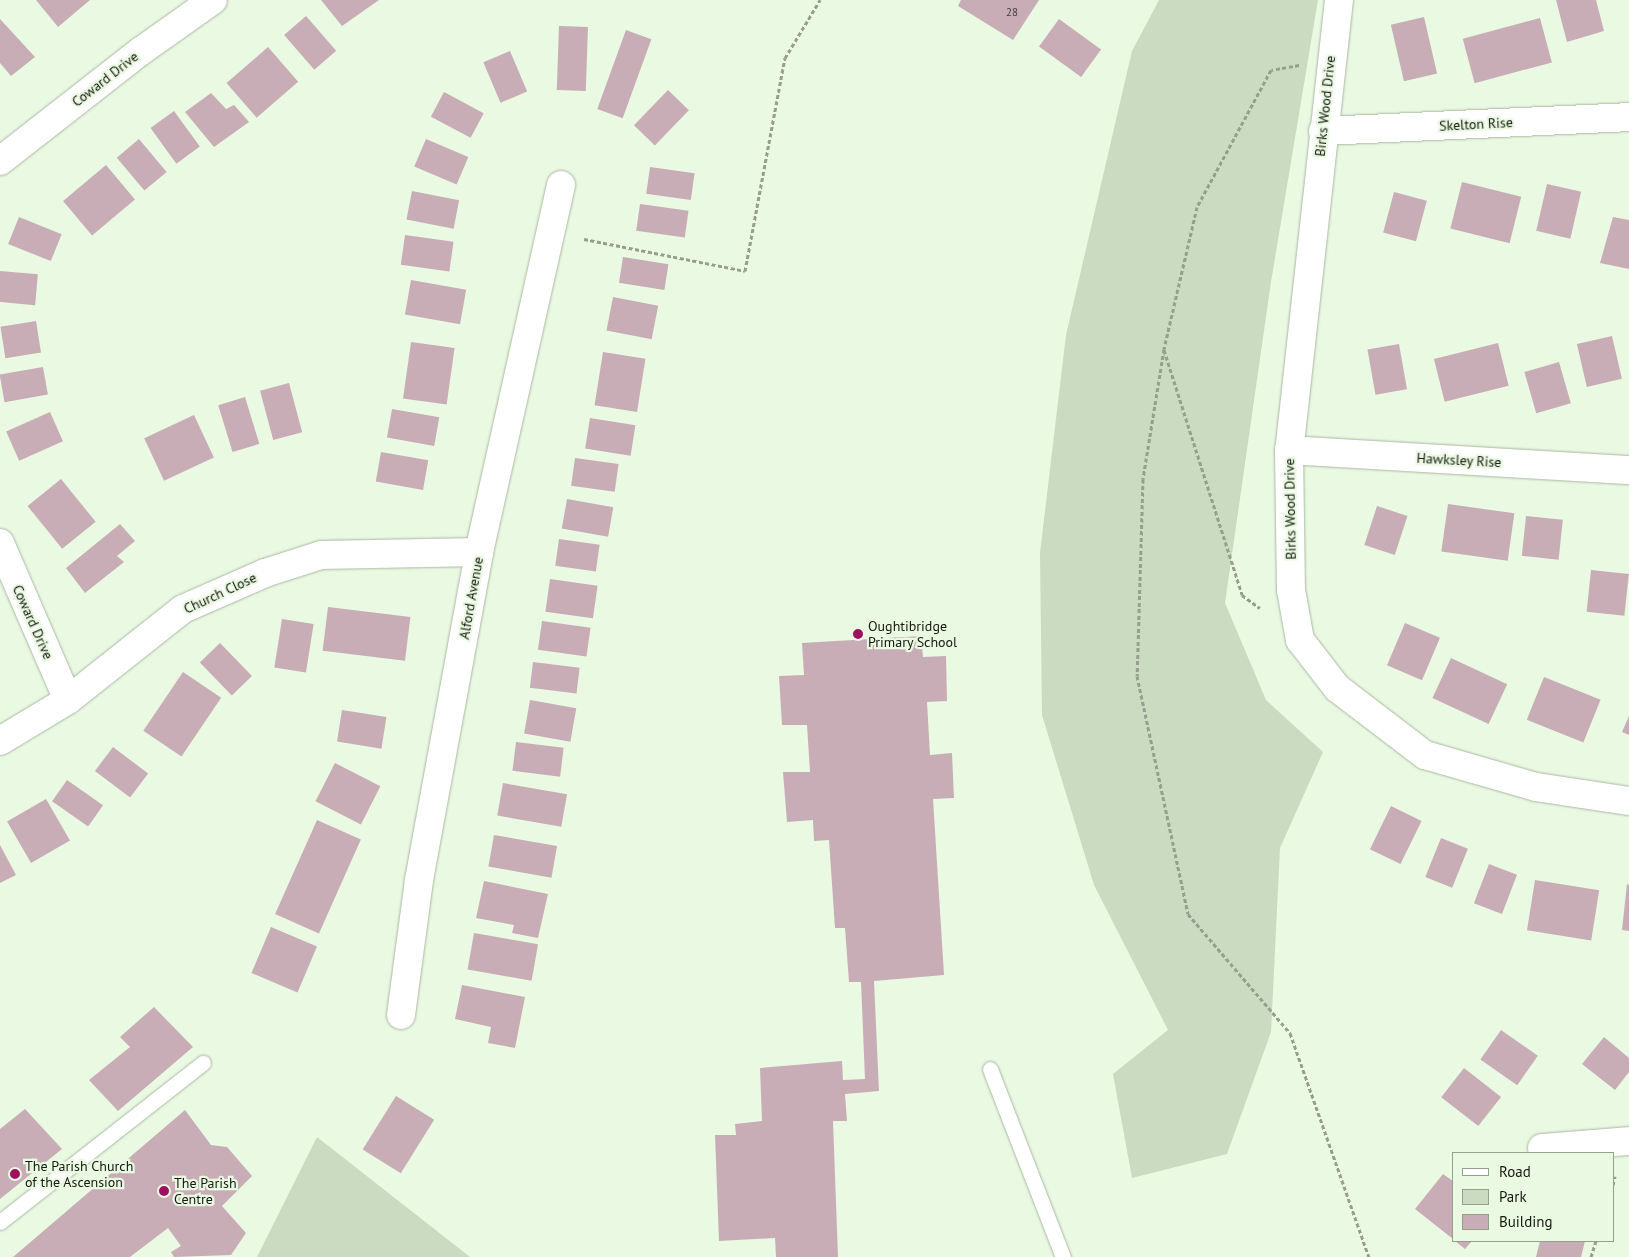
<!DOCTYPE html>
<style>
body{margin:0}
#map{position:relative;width:1629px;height:1257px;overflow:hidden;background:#eaf9e2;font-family:"PT Sans",sans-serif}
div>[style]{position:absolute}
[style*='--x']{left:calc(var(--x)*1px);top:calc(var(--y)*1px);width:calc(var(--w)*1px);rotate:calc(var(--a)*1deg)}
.green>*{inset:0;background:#cadbc1}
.building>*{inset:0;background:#c8adb7;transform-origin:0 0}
.path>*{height:3px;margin-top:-1.5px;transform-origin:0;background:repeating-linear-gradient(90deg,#949f8e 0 4px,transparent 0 6.5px)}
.roads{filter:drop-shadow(0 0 1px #aab8a3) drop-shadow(0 0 1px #aab8a3)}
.lane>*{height:15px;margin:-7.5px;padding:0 7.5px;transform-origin:7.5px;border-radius:7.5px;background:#fff}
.street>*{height:28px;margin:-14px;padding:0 14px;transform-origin:14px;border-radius:14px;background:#fff}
.dots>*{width:14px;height:14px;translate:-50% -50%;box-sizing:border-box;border:2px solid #eaf9e2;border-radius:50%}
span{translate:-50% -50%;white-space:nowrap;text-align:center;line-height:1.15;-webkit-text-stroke:4.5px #eaf9e2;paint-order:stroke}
.number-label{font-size:11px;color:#413e3a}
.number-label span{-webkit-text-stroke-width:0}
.street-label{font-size:14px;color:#141911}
.poi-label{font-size:14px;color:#141911}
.left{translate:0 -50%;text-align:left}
.legend{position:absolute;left:1452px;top:1152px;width:162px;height:90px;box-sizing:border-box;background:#eaf9e2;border:1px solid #949f8e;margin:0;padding:6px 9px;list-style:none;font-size:15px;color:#141911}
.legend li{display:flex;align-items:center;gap:10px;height:25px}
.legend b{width:25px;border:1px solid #949f8e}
</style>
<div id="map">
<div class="green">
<div style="clip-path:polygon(1159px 0,1318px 0,1271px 282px,1225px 603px,1266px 700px,1323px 752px,1280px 848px,1271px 1032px,1227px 1154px,1132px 1178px,1113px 1074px,1168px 1030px,1094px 885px,1042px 715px,1040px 553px,1066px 335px,1132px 51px)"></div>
<div style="clip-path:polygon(317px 1137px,470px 1257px,257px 1257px)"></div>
</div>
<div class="building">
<div style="clip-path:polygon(36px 0,90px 0,58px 27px)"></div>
<div style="clip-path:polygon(321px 0,379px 0,342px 26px)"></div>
<div style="clip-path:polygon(961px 0,1039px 0,1013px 40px,958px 6px)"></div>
<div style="clip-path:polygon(1556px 0,1596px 0,1604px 31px,1567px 42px)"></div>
<div style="left:306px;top:16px;width:46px;height:29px;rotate:49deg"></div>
<div style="left:1424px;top:17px;width:58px;height:34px;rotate:77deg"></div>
<div style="left:1540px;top:18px;width:46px;height:80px;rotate:75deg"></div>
<div style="clip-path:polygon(0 19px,35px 57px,11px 76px,0 63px)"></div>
<div style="left:1059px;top:19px;width:52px;height:34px;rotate:36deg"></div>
<div style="left:559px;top:26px;width:29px;height:64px;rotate:2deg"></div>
<div style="left:626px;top:30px;width:27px;height:84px;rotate:20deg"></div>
<div style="left:268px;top:47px;width:46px;height:55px;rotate:49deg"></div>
<div style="left:510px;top:51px;width:44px;height:29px;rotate:67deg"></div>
<div style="left:668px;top:90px;width:29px;height:49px;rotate:44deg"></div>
<div style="left:444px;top:92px;width:45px;height:28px;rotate:28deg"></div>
<div style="clip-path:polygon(211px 93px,226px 109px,234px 105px,249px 122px,214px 147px,185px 112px)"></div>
<div style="left:174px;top:111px;width:44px;height:29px;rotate:54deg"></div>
<div style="left:139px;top:139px;width:43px;height:29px;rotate:50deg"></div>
<div style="left:426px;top:139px;width:46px;height:30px;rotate:23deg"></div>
<div style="left:106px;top:165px;width:45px;height:56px;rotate:50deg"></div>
<div style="left:650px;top:167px;width:45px;height:27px;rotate:8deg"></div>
<div style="left:1462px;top:182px;width:61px;height:48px;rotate:14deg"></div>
<div style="left:1547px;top:184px;width:35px;height:48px;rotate:13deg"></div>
<div style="left:412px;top:191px;width:48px;height:29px;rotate:11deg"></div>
<div style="left:1394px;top:192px;width:34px;height:42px;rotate:15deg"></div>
<div style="left:640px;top:204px;width:49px;height:27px;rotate:8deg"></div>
<div style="left:19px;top:217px;width:46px;height:29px;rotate:22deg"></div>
<div style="clip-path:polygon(1613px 217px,1629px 220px,1629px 269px,1600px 263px)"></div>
<div style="left:405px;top:235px;width:49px;height:30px;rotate:8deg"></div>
<div style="left:623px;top:257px;width:46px;height:26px;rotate:9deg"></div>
<div style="left:0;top:271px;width:38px;height:31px;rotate:5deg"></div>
<div style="left:411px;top:280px;width:56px;height:35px;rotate:10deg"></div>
<div style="left:613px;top:297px;width:46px;height:34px;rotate:11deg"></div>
<div style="left:36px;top:321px;width:32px;height:36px;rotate:81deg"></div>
<div style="left:1612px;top:336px;width:44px;height:36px;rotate:77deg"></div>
<div style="left:411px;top:342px;width:44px;height:57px;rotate:8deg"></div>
<div style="left:1498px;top:343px;width:44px;height:66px;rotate:76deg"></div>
<div style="left:1399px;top:344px;width:46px;height:32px;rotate:80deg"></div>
<div style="left:603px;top:352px;width:43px;height:54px;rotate:9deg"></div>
<div style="left:1559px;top:362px;width:43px;height:36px;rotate:74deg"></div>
<div style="left:43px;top:367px;width:28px;height:44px;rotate:80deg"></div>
<div style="left:289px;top:383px;width:51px;height:30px;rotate:75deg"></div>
<div style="left:245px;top:397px;width:49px;height:28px;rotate:73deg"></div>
<div style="left:392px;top:409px;width:48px;height:29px;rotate:10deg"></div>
<div style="left:50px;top:412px;width:32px;height:48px;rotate:66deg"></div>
<div style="left:194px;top:415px;width:47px;height:55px;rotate:65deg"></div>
<div style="left:590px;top:418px;width:46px;height:31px;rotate:9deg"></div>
<div style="left:381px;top:452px;width:48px;height:30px;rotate:10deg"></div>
<div style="left:575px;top:458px;width:44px;height:28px;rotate:8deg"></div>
<div style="left:61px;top:479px;width:55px;height:43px;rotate:51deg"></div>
<div style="left:567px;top:499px;width:47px;height:30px;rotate:10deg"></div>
<div style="left:1448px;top:504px;width:67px;height:48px;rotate:8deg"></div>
<div style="left:1377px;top:506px;width:32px;height:41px;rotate:18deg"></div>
<div style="left:1526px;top:516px;width:37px;height:40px;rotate:6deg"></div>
<div style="clip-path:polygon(120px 524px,135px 541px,117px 556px,124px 562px,85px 593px,66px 568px)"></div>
<div style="left:559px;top:539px;width:41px;height:27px;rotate:8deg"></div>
<div style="left:1591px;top:570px;width:38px;height:42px;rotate:6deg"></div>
<div style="left:550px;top:579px;width:48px;height:33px;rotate:8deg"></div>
<div style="left:328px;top:607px;width:83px;height:44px;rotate:7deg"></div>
<div style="left:282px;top:619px;width:32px;height:49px;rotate:9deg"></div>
<div style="left:542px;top:621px;width:49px;height:29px;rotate:8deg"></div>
<div style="left:1405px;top:623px;width:38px;height:46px;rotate:23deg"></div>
<div style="clip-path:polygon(921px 636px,923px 657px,946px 656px,947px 701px,927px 702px,930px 755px,952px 753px,954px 798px,933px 799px,944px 975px,874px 981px,879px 1091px,845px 1094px,847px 1121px,833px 1121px,838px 1257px,776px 1257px,775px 1238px,719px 1241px,715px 1135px,736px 1135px,735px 1124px,762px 1121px,760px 1068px,842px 1061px,843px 1080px,865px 1079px,861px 982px,849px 982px,845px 928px,835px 928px,829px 840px,814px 841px,813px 820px,787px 822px,783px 772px,810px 772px,807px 725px,782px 725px,779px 676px,804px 675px,802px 643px)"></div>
<div style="left:220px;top:643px;width:46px;height:28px;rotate:46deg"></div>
<div style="left:1451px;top:658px;width:62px;height:44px;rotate:25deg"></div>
<div style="left:533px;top:662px;width:47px;height:26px;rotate:7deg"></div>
<div style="left:183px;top:672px;width:46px;height:71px;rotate:34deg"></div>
<div style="left:1544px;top:677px;width:61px;height:46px;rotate:22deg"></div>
<div style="left:530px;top:700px;width:47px;height:34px;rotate:10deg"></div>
<div style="left:342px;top:710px;width:45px;height:32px;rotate:9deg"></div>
<div style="clip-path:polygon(1629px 716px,1629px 735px,1622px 732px)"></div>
<div style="left:516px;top:742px;width:48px;height:29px;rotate:7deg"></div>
<div style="left:113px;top:747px;width:44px;height:30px;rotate:37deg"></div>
<div style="left:335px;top:763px;width:51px;height:43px;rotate:27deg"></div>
<div style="left:67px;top:780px;width:44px;height:26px;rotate:35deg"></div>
<div style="left:503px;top:783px;width:65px;height:33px;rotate:10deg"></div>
<div style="left:46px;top:799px;width:48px;height:45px;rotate:60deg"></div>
<div style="left:1391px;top:806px;width:34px;height:48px;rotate:26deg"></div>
<div style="left:317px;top:820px;width:48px;height:103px;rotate:24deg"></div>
<div style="left:494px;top:835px;width:64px;height:32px;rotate:10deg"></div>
<div style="left:1441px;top:838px;width:29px;height:42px;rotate:22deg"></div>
<div style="clip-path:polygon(0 845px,16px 875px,0 883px)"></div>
<div style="left:1489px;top:864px;width:30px;height:42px;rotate:21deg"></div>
<div style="left:1535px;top:880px;width:65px;height:51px;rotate:9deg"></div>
<div style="clip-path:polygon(484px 881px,548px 894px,538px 938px,512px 933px,514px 925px,476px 918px)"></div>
<div style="clip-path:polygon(1627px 884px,1629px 885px,1629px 931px,1622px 930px)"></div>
<div style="left:271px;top:927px;width:50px;height:50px;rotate:23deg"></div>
<div style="left:474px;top:933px;width:65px;height:37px;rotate:10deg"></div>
<div style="clip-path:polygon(462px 985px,525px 997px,515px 1048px,488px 1043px,491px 1027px,455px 1019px)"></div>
<div style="clip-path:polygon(154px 1007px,193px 1047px,118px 1111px,89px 1080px,130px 1047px,120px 1037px)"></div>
<div style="left:1501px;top:1030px;width:45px;height:36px;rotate:35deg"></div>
<div style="clip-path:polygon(1604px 1037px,1629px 1058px,1629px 1072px,1615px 1090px,1582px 1064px)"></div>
<div style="left:1464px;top:1068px;width:47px;height:37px;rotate:38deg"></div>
<div style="left:396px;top:1096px;width:45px;height:63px;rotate:32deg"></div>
<div style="clip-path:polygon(25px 1109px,62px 1149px,0 1199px,0 1129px)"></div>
<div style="clip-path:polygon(185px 1110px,211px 1145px,227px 1147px,252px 1176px,222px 1206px,246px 1233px,231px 1255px,174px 1257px,171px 1252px,181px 1246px,168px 1228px,130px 1257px,13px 1257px)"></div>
<div style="clip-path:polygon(1443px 1174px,1453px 1181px,1453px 1239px,1415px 1209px)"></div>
<div style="clip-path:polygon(1455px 1241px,1472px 1241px,1465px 1249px)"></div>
<div style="clip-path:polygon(1540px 1241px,1585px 1241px,1581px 1257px,1536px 1257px)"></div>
</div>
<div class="path">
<div style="--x:1299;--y:65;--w:28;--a:170"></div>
<div style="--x:1271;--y:70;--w:156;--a:118.4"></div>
<div style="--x:1197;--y:207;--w:146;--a:103.1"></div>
<div style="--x:1164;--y:349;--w:132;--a:99.2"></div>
<div style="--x:1143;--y:479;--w:197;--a:91.7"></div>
<div style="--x:1137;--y:676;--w:243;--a:77.9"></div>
<div style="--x:1188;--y:914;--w:157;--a:49.4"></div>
<div style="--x:1290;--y:1033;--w:238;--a:70.6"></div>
<div style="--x:584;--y:239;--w:164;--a:11.2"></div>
<div style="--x:745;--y:271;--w:217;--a:-79.4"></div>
<div style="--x:785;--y:58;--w:68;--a:-58.9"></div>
<div style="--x:1164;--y:350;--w:257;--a:72.3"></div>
<div style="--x:1242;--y:595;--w:22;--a:36"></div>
<div style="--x:1613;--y:1185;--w:9;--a:-77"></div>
<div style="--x:1591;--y:1257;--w:17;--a:-73"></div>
</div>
<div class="roads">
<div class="lane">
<div style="--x:990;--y:1069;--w:202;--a:68.8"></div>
<div style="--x:0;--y:1222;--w:258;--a:-38.1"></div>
</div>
<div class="street">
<div style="--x:1339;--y:0;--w:453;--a:96.3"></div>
<div style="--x:1289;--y:450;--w:140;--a:89.2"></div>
<div style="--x:1291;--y:590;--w:51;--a:79.8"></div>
<div style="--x:1300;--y:640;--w:61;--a:52.4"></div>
<div style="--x:1337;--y:688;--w:111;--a:37.3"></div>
<div style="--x:1425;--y:755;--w:116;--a:16.1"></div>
<div style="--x:1536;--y:787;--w:94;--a:8.6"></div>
<div style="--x:1323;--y:131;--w:306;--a:-2.6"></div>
<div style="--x:0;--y:161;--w:179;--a:-38"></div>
<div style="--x:141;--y:51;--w:88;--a:-35.3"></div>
<div style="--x:1289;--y:450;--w:341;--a:3.4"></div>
<div style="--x:0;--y:543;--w:171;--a:66.6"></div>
<div style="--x:0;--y:741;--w:79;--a:-31.1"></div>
<div style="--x:68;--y:700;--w:147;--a:-38.4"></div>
<div style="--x:183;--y:609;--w:90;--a:-23.7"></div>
<div style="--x:265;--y:573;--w:59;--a:-17.8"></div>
<div style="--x:321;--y:555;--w:158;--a:-1.1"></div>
<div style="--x:401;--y:1015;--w:136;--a:-82.4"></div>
<div style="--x:419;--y:880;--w:333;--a:-79.6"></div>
<div style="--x:479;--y:552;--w:376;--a:-77.4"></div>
<div style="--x:1542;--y:1148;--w:87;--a:-4.6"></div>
</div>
</div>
<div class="dots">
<div style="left:858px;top:634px;background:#9c105f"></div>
<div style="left:15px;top:1174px;background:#9c105f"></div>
<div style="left:164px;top:1191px;background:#9c105f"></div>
</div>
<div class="number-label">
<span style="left:1012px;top:12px">28</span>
</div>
<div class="street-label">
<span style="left:105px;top:79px;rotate:-38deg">Coward Drive</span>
<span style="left:1325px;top:106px;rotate:-84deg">Birks Wood Drive</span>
<span style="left:1476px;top:124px;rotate:-3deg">Skelton Rise</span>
<span style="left:1459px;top:460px;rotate:3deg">Hawksley Rise</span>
<span style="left:1290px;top:509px;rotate:-91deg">Birks Wood Drive</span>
<span style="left:220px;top:593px;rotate:-25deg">Church Close</span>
<span style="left:471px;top:598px;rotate:-80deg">Alford Avenue</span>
<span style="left:33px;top:622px;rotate:66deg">Coward Drive</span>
</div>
<div class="poi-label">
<span class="left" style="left:868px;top:634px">Oughtibridge<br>Primary School</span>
<span class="left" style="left:25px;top:1174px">The Parish Church<br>of the Ascension</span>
<span class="left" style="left:174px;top:1191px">The Parish<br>Centre</span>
</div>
<ul class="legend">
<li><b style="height:6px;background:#fff"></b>Road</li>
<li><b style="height:14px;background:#cadbc1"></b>Park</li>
<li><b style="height:14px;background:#c8adb7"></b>Building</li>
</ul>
</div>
